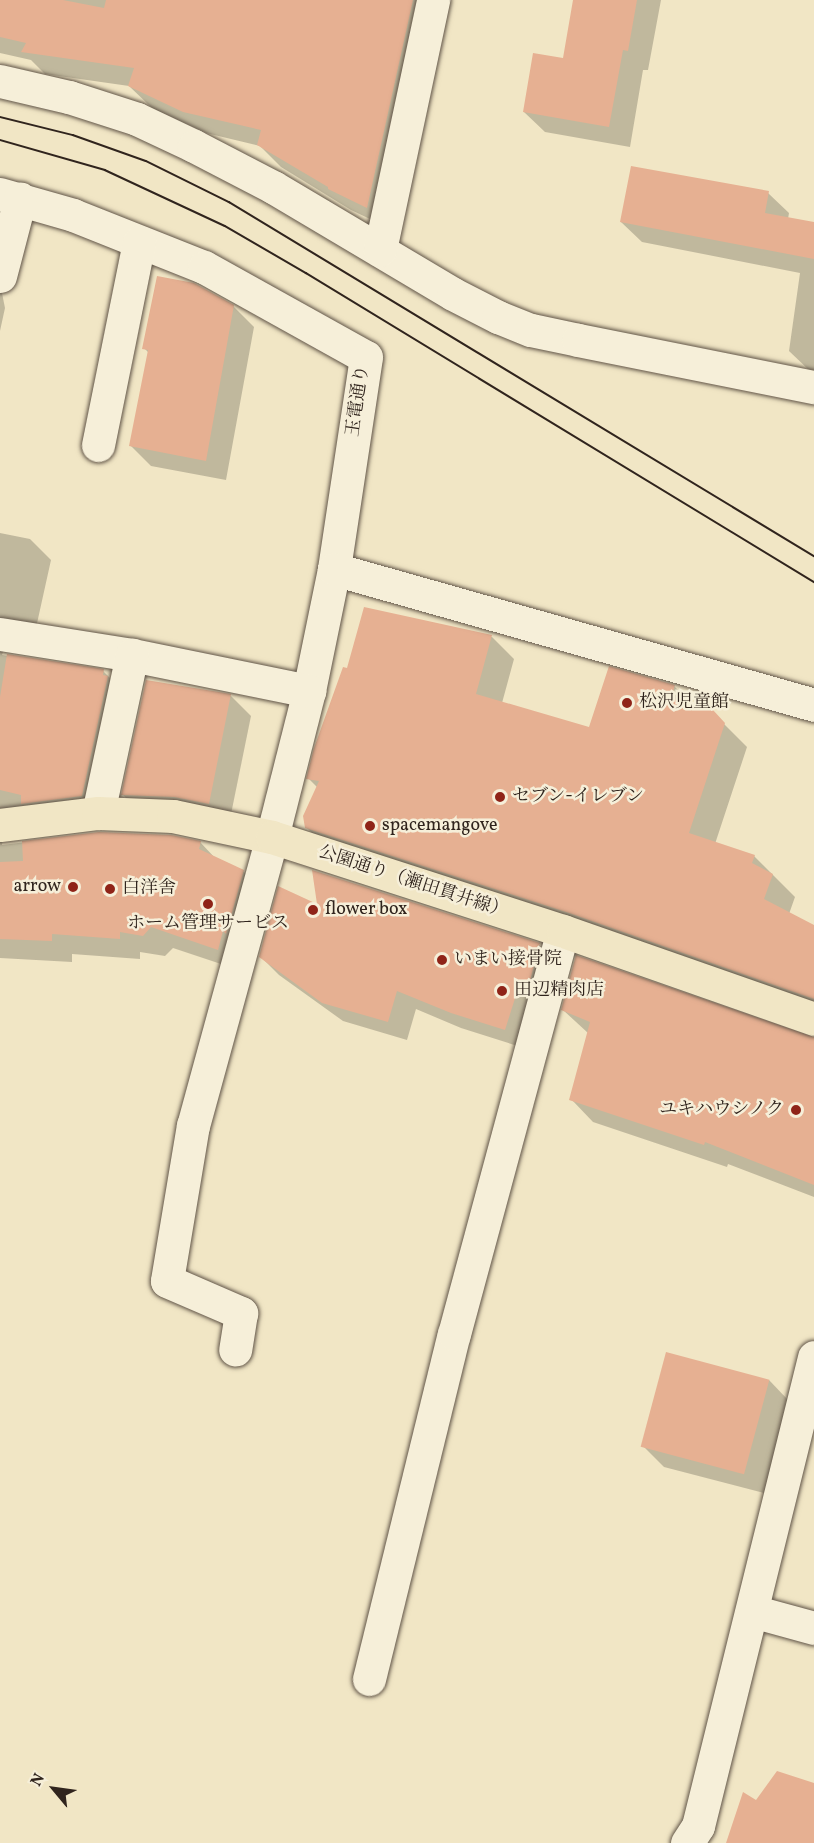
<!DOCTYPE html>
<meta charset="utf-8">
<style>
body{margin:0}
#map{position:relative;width:814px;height:1843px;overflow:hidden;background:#f1e6c5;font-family:Vollkorn,"Noto Serif JP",serif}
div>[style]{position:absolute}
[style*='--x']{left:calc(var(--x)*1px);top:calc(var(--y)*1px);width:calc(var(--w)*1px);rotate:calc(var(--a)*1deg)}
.shadow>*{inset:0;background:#0003}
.building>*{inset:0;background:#e6b092;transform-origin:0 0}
.roads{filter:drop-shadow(0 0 2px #605447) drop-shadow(0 0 2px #605447)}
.minor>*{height:33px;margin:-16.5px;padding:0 16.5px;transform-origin:16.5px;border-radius:16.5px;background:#f6efd9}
.major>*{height:33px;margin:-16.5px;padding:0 16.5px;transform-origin:16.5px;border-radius:16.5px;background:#f1e6c5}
.tram>*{height:1.5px;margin:-0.75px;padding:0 0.75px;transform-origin:0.75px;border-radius:0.75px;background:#30241d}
.dots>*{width:16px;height:16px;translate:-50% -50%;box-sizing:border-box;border:3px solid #f6efd9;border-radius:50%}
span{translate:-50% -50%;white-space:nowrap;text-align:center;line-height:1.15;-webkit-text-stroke:5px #f6efd9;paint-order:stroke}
.street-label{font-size:18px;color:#30241d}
.poi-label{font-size:18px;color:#30241d}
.left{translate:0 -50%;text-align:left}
.right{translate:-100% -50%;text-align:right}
.north{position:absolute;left:24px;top:1759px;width:60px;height:60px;-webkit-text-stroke:4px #f6efd9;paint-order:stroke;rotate:299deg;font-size:16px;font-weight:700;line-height:24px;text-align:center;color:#30241d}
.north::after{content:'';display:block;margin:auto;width:21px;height:27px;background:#30241d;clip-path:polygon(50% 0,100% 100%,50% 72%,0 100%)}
</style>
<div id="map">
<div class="shadow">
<div style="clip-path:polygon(0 0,426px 0,389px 228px,351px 210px,281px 167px,260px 146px,206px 133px,152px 108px,129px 86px,45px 74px,31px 60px,0 53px)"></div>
<div style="clip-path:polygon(574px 0,661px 0,648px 70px,643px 70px,630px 147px,545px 132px,524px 112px,565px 60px)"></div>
<div style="clip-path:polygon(768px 193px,789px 213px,788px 219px,814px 223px,814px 372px,810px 371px,789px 351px,800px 273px,642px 242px,621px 222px)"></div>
<div style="clip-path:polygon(0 218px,17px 235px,2px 293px,5px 308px,0 331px)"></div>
<div style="clip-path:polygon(233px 306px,254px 327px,226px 480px,151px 466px,130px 445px,149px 353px,144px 348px)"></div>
<div style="clip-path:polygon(0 533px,30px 539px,51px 560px,34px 637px,6px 643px,2px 655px,103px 671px,124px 692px,103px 816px,3px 838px,2px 845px,99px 833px,200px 842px,216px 859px,243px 871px,264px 892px,239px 970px,173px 948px,165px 956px,140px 952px,140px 959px,72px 954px,72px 962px,0 958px)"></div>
<div style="clip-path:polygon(365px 609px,492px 637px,514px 659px,502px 703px,590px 729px,674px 686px,694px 706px,712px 712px,747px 747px,715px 844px,754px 856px,795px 897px,789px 914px,814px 932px,814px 1013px,329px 850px,306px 827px,318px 788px,308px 778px,348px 670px)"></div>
<div style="clip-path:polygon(147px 681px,231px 696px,251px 716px,229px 824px,143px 815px,123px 795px)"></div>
<div style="clip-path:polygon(319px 907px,539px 945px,558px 964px,524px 1048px,461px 1028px,416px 1009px,407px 1040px,343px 1021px,279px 975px,260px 956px)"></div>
<div style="clip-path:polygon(563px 1010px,814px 1039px,814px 1197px,728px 1164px,727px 1167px,593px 1122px,571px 1099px,588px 1033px)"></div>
<div style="clip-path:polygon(769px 1380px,789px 1401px,764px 1493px,664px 1467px,643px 1446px)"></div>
</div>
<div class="building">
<div style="clip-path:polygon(0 0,63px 0,104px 8px,106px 0,413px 0,367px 208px,328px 189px,328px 187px,257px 145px,261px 130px,183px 112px,128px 86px,134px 68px,21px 52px,26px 43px,0 37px)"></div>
<div style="clip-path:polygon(573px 0,637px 0,628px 51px,623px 50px,609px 127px,523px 112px,533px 53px,563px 58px)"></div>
<div style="clip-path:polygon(631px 166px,769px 191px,765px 213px,814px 222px,814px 259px,620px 222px)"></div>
<div style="clip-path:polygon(157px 276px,194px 283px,234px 305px,206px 461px,129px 446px,148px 350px,142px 349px)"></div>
<div style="clip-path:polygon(364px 607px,492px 635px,476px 694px,589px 727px,609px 666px,675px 685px,671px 698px,713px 710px,725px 723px,689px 833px,755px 855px,752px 863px,773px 874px,764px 899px,814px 925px,814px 999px,569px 913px,305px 828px,303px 816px,319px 781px,306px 779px,314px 748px,343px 667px,347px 668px)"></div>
<div style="clip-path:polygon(7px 654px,104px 669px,103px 675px,108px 676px,82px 796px,21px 804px,21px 795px,0 790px,0 697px)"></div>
<div style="clip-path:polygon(146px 680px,231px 694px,209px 804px,174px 797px,121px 795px)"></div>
<div style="clip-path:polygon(99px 832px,171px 835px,201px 841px,199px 849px,244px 870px,226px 934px,223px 931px,218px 950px,151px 927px,143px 936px,120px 932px,120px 939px,52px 934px,52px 941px,0 939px,0 862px,23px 861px,22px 841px)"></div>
<div style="clip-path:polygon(312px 870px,540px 943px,526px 996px,517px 992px,505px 1030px,451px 1013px,397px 991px,388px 1022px,322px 1003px,259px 957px,278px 886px,317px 904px)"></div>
<div style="clip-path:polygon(576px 955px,814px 1037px,814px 1185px,705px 1142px,704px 1145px,569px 1100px,590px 1022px,561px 1010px)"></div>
<div style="left:666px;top:1352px;width:107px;height:98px;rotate:15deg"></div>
<div style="clip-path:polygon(777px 1771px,814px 1783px,814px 1843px,726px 1843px,743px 1792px,756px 1800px)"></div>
</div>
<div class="roads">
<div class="minor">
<div style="--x:0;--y:81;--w:71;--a:13.1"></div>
<div style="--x:69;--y:97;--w:71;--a:17.9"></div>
<div style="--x:137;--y:119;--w:63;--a:25.3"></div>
<div style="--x:194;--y:146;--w:89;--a:27.4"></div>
<div style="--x:273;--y:187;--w:209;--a:30.7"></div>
<div style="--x:453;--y:294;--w:51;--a:27.1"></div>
<div style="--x:498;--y:317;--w:35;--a:22"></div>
<div style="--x:531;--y:330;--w:48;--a:12"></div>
<div style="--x:578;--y:340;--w:241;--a:11.3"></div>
<div style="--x:0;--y:194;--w:76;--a:16"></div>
<div style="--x:73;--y:215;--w:141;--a:21.7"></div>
<div style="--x:204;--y:267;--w:185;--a:29.1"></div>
<div style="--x:366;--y:357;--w:214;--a:98.6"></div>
<div style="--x:334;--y:569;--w:125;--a:101.6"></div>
<div style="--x:309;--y:691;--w:151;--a:104.2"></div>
<div style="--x:272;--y:837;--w:299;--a:105.3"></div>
<div style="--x:193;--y:1125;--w:158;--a:99.5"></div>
<div style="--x:167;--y:1281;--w:81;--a:23.4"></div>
<div style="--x:241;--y:1313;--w:37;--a:99"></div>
<div style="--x:380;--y:250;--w:256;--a:-78"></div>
<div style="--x:0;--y:276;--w:80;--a:-75.4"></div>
<div style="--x:98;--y:445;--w:207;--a:-78.6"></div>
<div style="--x:334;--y:569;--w:499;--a:15.8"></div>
<div style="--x:0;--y:634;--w:134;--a:9"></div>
<div style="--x:132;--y:655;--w:181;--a:11.5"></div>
<div style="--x:98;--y:813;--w:162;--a:-77.9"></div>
<div style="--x:752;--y:1611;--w:64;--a:15.3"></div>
<div style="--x:369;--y:1679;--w:355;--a:-76.2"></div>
<div style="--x:454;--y:1334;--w:417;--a:-74.9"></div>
<div style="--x:687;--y:1843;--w:20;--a:-57"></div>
<div style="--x:698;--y:1826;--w:483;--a:-76.1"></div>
</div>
<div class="major">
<div style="--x:0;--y:825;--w:99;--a:-7"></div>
<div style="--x:98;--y:813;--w:75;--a:2.3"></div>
<div style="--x:173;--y:816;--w:101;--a:12"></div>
<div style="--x:272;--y:837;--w:306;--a:17.9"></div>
<div style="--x:563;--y:931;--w:266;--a:19.3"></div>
</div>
</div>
<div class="tram">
<div style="--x:0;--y:117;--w:75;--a:13.9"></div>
<div style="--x:73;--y:135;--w:77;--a:19.6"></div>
<div style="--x:146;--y:161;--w:93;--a:26.3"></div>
<div style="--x:229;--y:202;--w:684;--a:31.18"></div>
<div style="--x:0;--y:140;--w:109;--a:15.9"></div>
<div style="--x:105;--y:170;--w:132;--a:25"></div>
<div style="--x:225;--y:226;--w:94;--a:30.1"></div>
<div style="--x:306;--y:273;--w:595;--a:31.31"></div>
</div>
<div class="dots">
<div style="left:627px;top:703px;background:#8f2418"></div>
<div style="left:500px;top:797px;background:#8f2418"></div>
<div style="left:370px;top:826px;background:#8f2418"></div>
<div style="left:73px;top:887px;background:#8f2418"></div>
<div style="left:110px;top:889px;background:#8f2418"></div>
<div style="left:208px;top:904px;background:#8f2418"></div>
<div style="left:313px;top:910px;background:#8f2418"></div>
<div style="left:442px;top:960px;background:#8f2418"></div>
<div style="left:502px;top:991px;background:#8f2418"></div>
<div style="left:796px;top:1110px;background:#8f2418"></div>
</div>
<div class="street-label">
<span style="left:359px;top:401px;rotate:-82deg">玉電通り</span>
<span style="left:413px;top:883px;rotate:18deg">公園通り（瀬田貫井線）</span>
</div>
<div class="poi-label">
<span class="left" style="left:639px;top:703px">松沢児童館</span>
<span class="left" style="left:512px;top:797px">セブン-イレブン</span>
<span class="left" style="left:382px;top:826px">spacemangove</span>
<span class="right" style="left:61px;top:887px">arrow</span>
<span class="left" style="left:122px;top:889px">白洋舎</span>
<span class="left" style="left:325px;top:910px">flower box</span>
<span style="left:208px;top:924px">ホーム管理サービス</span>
<span class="left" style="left:454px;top:960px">いまい接骨院</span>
<span class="left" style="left:514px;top:991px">田辺精肉店</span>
<span class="right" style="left:784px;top:1110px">ユキハウシノク</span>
</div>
<div class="north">N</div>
</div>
